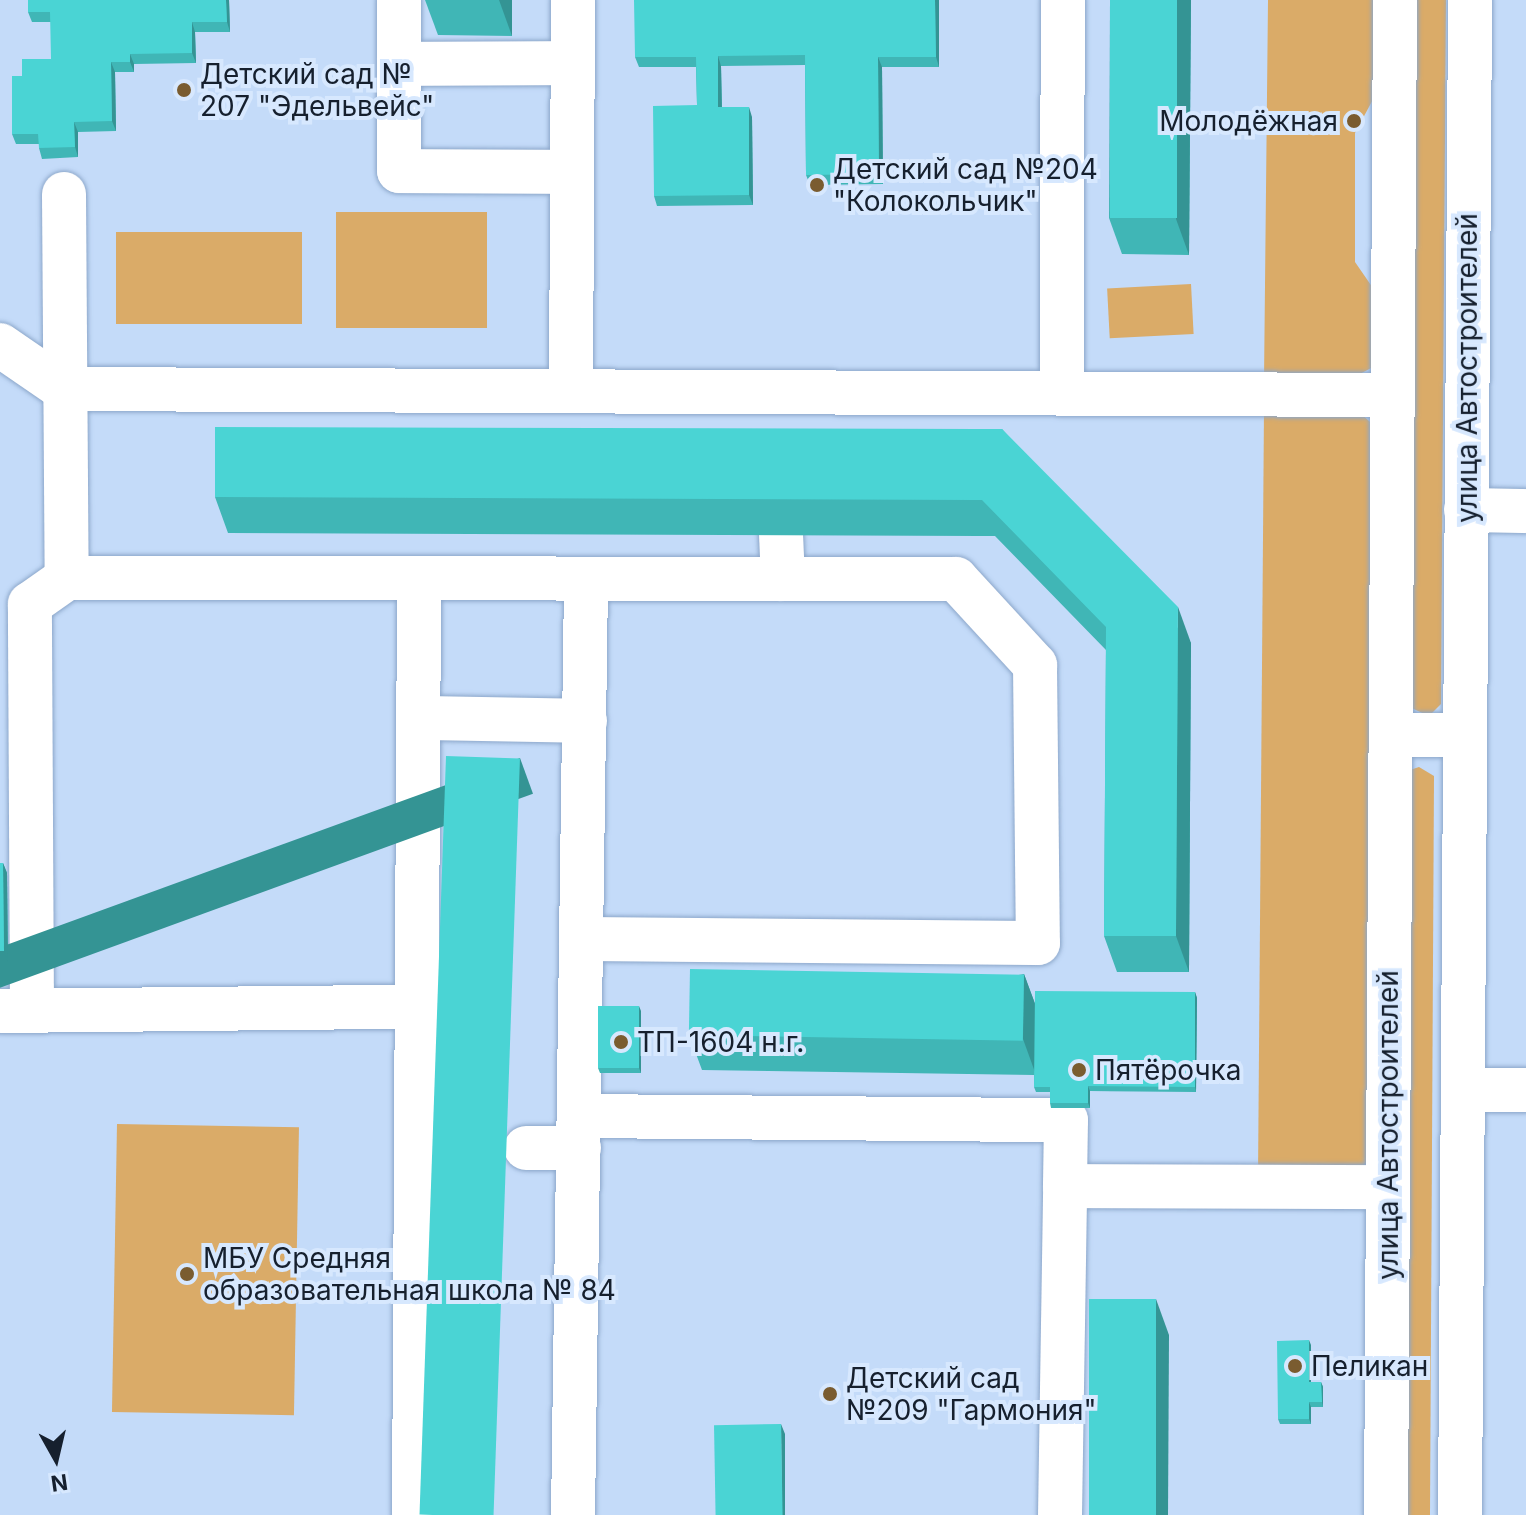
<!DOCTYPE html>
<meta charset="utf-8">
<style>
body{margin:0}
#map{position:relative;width:1526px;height:1515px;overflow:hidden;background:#c4dbf9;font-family:Inter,sans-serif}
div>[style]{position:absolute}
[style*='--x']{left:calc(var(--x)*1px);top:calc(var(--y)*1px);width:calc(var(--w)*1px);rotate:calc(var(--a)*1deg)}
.green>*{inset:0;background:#daab68;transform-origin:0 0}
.roads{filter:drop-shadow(0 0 2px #8ca7ca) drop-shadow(0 0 2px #8ca7ca)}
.minor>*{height:44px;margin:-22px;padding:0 22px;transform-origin:22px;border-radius:22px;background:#fff}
.major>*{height:44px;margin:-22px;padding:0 22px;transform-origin:22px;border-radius:22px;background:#fff}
.wall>*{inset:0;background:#40b6b6}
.shaded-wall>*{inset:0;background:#349494;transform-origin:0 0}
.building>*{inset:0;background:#4ad4d4;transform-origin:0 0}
.dots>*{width:22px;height:22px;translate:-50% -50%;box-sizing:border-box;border:4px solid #d7e8fe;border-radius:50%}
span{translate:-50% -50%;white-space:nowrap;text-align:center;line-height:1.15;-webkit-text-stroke:8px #d7e8fe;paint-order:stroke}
.poi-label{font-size:28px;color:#16202e}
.left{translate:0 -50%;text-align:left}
.right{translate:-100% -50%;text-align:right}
.street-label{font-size:28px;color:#16202e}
.north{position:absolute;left:16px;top:1419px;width:80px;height:80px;-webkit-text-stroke:6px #d7e8fe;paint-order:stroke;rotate:172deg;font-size:22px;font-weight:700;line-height:32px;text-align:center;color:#16202e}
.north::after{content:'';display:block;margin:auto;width:28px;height:36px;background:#16202e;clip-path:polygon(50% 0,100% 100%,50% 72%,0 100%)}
</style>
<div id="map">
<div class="green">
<div style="clip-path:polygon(1268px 0,1385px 0,1385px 77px,1355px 133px,1355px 262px,1384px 304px,1379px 364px,1354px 377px,1264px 380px)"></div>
<div style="clip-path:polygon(1412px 0,1446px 0,1441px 704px,1429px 716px,1407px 706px)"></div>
<div style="left:336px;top:212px;width:151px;height:116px"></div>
<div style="left:116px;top:232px;width:186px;height:92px"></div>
<div style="left:1191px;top:284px;width:50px;height:84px;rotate:87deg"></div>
<div style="clip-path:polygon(1264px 409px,1359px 412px,1378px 429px,1377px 1168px,1258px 1178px)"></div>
<div style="clip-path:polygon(1419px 767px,1434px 776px,1430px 1515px,1395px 1515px,1401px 773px)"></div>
<div style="left:117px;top:1124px;width:182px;height:288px;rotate:1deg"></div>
</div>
<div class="roads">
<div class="minor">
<div style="--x:399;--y:0;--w:171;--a:90"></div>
<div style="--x:399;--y:171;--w:173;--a:0.3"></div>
<div style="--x:399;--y:64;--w:174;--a:-0.3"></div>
<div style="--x:64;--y:194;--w:384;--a:89.6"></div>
<div style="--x:0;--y:345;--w:78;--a:34.5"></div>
<div style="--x:64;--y:389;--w:1329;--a:0.26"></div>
<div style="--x:571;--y:390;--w:390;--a:-89.7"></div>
<div style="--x:1062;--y:393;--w:393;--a:-89.9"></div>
<div style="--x:1466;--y:510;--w:60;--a:1"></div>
<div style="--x:781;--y:534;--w:45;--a:87.5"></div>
<div style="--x:420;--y:718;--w:165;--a:1"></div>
<div style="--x:0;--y:1011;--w:416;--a:-0.6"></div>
<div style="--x:32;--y:1011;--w:407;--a:-90.3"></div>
<div style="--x:30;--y:604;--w:45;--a:-35.1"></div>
<div style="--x:67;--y:578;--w:889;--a:0.06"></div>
<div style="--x:956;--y:579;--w:117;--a:47.4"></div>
<div style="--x:1035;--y:665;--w:278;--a:89.4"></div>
<div style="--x:1038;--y:943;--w:457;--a:-179.5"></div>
<div style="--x:1463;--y:1090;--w:63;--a:0"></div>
<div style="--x:579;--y:1116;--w:487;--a:0.5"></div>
<div style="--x:1066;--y:1120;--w:66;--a:90.9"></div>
<div style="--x:1065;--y:1186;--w:323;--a:0.2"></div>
<div style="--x:526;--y:1148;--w:53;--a:0"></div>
<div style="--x:414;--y:1515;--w:934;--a:-89.69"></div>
<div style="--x:573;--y:1515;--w:936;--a:-89.2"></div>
<div style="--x:1060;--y:1515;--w:329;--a:-89.1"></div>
</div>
<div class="major">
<div style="--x:1391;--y:735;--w:74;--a:0"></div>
<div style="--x:1386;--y:1515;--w:1515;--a:-89.66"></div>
<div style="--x:1460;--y:1515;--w:1515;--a:-89.62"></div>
</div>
</div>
<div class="wall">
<div style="clip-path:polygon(28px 0,229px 0,230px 32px,195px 32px,196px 63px,134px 64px,134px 72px,115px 72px,116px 131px,78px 132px,78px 157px,42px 159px,39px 148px,39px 144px,16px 144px,12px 134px,22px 76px,51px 59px,51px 22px,32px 22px,28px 12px)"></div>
<div style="clip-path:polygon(425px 0,512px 0,512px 36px,438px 35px)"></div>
<div style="clip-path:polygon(939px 0,939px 67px,882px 67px,883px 184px,810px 185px,806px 175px,805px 65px,721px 66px,722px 107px,752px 117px,753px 205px,657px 206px,654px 196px,697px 105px,696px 67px,639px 67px,635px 57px)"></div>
<div style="clip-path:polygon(1110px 0,1191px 0,1189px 255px,1122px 254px,1109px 218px)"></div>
<div style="clip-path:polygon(1002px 429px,1191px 643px,1189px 972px,1117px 972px,1104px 936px,1106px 650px,995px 536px,228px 533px,215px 497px)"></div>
<div style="clip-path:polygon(0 863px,3px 863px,7px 873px,8px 962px,0 962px)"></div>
<div style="clip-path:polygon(1024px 974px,1035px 1004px,1195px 992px,1197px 998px,1196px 1092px,1090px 1091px,1090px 1108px,1051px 1108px,1050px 1103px,1050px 1092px,1036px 1092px,1034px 1087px,1034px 1075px,702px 1070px,689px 1035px)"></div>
<div style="clip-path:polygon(641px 1011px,641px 1073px,600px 1073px,598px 1068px)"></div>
<div style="clip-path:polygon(1311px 1345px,1311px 1382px,1321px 1382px,1323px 1387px,1323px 1407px,1311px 1407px,1311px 1424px,1280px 1424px,1278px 1419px)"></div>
</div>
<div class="shaded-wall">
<div style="clip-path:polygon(226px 0,229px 0,230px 32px,227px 22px)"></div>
<div style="clip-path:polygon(499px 0,512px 0,512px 36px)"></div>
<div style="clip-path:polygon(935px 0,939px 0,939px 67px,936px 57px)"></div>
<div style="clip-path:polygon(1177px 0,1191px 0,1189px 255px,1176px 219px)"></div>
<div style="clip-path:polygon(192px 22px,195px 32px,196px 63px,192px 53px)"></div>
<div style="clip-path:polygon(130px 54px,134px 64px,134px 72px,130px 62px)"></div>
<div style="clip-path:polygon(718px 56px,721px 66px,722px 117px,718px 107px)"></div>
<div style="clip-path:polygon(878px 57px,882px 67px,883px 184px,879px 174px)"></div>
<div style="clip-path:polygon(111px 62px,115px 72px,116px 131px,112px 121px)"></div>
<div style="clip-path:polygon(749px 107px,752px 117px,753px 205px,749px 195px)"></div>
<div style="clip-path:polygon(74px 122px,78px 132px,78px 157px,75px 147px)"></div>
<div style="clip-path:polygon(1178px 607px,1191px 643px,1189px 972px,1176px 936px)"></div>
<div style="left:520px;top:758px;width:38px;height:757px;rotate:70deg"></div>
<div style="clip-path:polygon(3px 863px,7px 873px,8px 962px,4px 951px)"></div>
<div style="clip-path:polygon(1024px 974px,1037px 1009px,1036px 1075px,1023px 1039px)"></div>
<div style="clip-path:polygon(1195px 992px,1197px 998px,1196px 1092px,1195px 1087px)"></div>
<div style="clip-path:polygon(639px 1006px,641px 1011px,641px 1073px,639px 1068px)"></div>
<div style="clip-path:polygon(1088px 1086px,1090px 1091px,1090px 1108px,1088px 1103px)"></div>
<div style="clip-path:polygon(1156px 1299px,1169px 1335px,1168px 1515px,1155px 1515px)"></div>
<div style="clip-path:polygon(1309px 1340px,1311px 1345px,1311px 1387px,1309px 1382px)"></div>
<div style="clip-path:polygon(1321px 1382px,1323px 1387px,1323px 1407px,1322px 1402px)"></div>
<div style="clip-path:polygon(1309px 1402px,1311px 1407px,1311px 1424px,1309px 1419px)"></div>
<div style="clip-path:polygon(781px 1424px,785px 1434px,785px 1515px,782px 1515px)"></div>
</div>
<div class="building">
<div style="clip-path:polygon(28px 0,226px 0,227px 22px,192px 22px,192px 53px,130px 54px,130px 62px,111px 62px,112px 121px,74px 122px,75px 147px,39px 148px,38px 134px,12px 134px,12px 76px,22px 76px,22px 59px,51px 59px,50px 12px,28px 12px)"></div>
<div style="clip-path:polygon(634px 0,935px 0,936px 57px,878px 57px,879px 174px,806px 175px,805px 55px,718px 56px,718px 107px,749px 107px,749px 195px,654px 196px,653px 106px,697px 105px,696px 57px,635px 57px)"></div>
<div style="left:1110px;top:0;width:67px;height:218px"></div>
<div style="clip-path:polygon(215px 427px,1002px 429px,1178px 607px,1176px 936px,1104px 936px,1106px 627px,982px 500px,215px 497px)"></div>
<div style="left:446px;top:756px;width:74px;height:759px;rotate:2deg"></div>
<div style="clip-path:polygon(0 863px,3px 863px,4px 951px,0 951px)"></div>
<div style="left:690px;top:969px;width:334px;height:66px;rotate:1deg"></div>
<div style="clip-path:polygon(1035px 991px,1195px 992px,1195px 1087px,1088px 1086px,1088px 1103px,1050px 1103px,1050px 1087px,1034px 1087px)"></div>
<div style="left:598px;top:1006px;width:41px;height:62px"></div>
<div style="left:1089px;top:1299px;width:67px;height:216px"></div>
<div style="clip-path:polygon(1309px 1340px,1309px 1382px,1321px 1382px,1322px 1402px,1309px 1402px,1309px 1419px,1278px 1419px,1277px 1341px)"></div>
<div style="left:781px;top:1424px;width:91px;height:67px;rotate:89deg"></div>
</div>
<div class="dots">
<div style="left:184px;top:90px;background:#7a5c30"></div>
<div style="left:1354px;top:121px;background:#7a5c30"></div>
<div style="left:817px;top:185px;background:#7a5c30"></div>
<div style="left:621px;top:1042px;background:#7a5c30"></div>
<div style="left:1079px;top:1070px;background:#7a5c30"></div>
<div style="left:187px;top:1274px;background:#7a5c30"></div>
<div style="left:1295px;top:1366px;background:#7a5c30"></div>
<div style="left:830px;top:1394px;background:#7a5c30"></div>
</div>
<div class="poi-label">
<span class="left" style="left:200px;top:90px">Детский сад №<br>207 "Эдельвейс"</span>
<span class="right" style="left:1338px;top:121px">Молодёжная</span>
<span class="left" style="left:833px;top:185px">Детский сад №204<br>"Колокольчик"</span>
<span class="left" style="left:637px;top:1042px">ТП-1604 н.г.</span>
<span class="left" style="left:1095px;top:1070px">Пятёрочка</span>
<span class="left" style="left:203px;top:1274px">МБУ Средняя<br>образовательная школа № 84</span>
<span class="left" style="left:1311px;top:1366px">Пеликан</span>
<span class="left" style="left:846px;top:1394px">Детский сад<br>№209 "Гармония"</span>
</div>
<div class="street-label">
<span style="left:1467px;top:368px;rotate:-90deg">улица Автостроителей</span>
<span style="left:1388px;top:1125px;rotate:-90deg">улица Автостроителей</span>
</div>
<div class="north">N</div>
</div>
